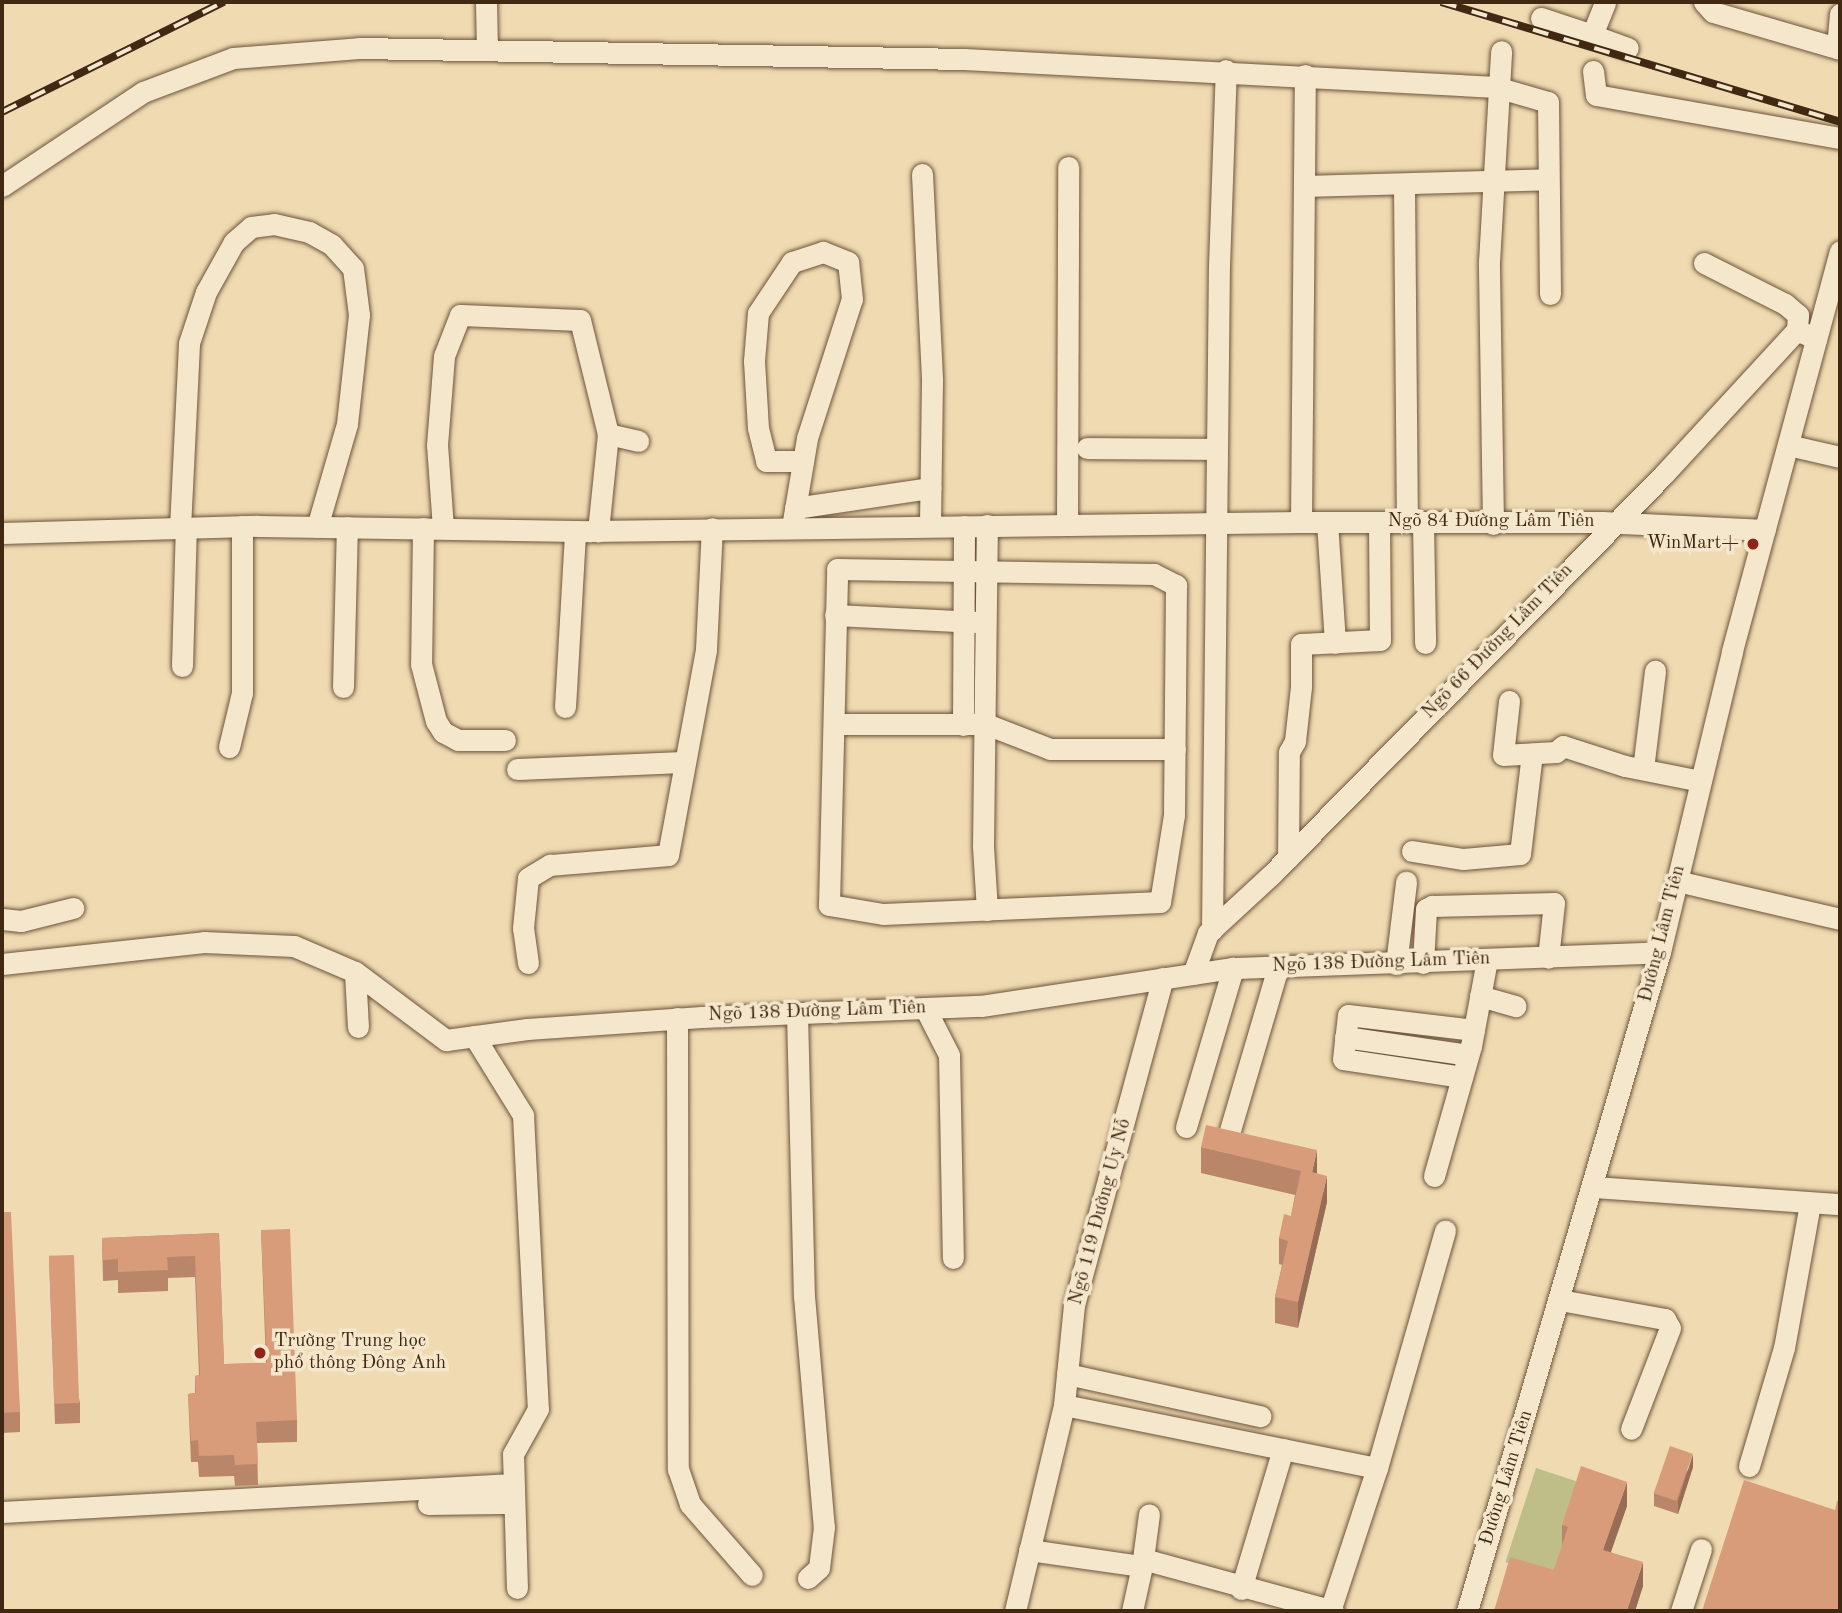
<!DOCTYPE html>
<meta charset="utf-8">
<style>
body{margin:0}
#map{position:relative;width:1842px;height:1613px;overflow:hidden;background:#efdab1;font-family:"Old Standard TT",serif}
div>[style]{position:absolute}
[style*='--x']{left:calc(var(--x)*1px);top:calc(var(--y)*1px);width:calc(var(--w)*1px);rotate:calc(var(--a)*1deg)}
.green>*{inset:0;background:#bfbe88;transform-origin:0 0}
.roads{filter:drop-shadow(0 0 2px #6c543a) drop-shadow(0 0 2px #6c543a)}
.minor>*{height:21px;margin:-10.5px;padding:0 10.5px;transform-origin:10.5px;border-radius:10.5px;background:#f5e7cc}
.rail>*{height:8px;margin-top:-4px;transform-origin:0;background:repeating-linear-gradient(90deg,#f5e7cc 0 16px,#402812 0 32px);box-sizing:border-box;border-block:2px solid #402812}
.wall>*{inset:0;background:#ba866a}
.shaded-wall>*{inset:0;background:#976d56}
.building>*{inset:0;background:#d89c7b;transform-origin:0 0}
.dots>*{width:19px;height:19px;translate:-50% -50%;box-sizing:border-box;border:4px solid #f5e7cc;border-radius:50%}
span{translate:-50% -50%;white-space:nowrap;text-align:center;line-height:1.15;-webkit-text-stroke:7px #f5e7cc;paint-order:stroke}
.street-label{font-size:19px;color:#402812}
.poi-label{font-size:19px;color:#402812}
.right{translate:-100% -50%;text-align:right}
.left{translate:0 -50%;text-align:left}
.frame{position:absolute;inset:0;border:4px solid #402812;pointer-events:none}
</style>
<div id="map">
<div class="green">
<div style="left:1536px;top:1468px;width:49px;height:99px;rotate:18deg"></div>
</div>
<div class="roads">
<div class="minor">
<div style="--x:486;--y:2;--w:46;--a:88.8"></div>
<div style="--x:1704;--y:2;--w:13;--a:48"></div>
<div style="--x:1713;--y:12;--w:132;--a:16.2"></div>
<div style="--x:1541;--y:18;--w:54;--a:18.4"></div>
<div style="--x:1592;--y:35;--w:35;--a:-68"></div>
<div style="--x:1592;--y:35;--w:38;--a:20"></div>
<div style="--x:1837;--y:48;--w:34;--a:-85"></div>
<div style="--x:1593;--y:71;--w:24;--a:83"></div>
<div style="--x:1596;--y:95;--w:248;--a:10"></div>
<div style="--x:922;--y:174;--w:207;--a:87.2"></div>
<div style="--x:932;--y:381;--w:144;--a:90.8"></div>
<div style="--x:2;--y:186;--w:169;--a:-33.7"></div>
<div style="--x:143;--y:92;--w:96;--a:-20.7"></div>
<div style="--x:233;--y:58;--w:126;--a:-4.5"></div>
<div style="--x:359;--y:48;--w:605;--a:1.04"></div>
<div style="--x:964;--y:59;--w:533;--a:3.01"></div>
<div style="--x:1496;--y:87;--w:54;--a:16.1"></div>
<div style="--x:1548;--y:102;--w:192;--a:89.4"></div>
<div style="--x:1304;--y:186;--w:244;--a:-1.6"></div>
<div style="--x:1404;--y:186;--w:336;--a:89.5"></div>
<div style="--x:1704;--y:263;--w:91;--a:26.8"></div>
<div style="--x:1785;--y:304;--w:17;--a:40"></div>
<div style="--x:1798;--y:315;--w:15;--a:94"></div>
<div style="--x:608;--y:434;--w:31;--a:13"></div>
<div style="--x:1788;--y:445;--w:53;--a:13"></div>
<div style="--x:1087;--y:448;--w:130;--a:0.4"></div>
<div style="--x:795;--y:508;--w:137;--a:-8.4"></div>
<div style="--x:1301;--y:522;--w:447;--a:-89.5"></div>
<div style="--x:1327;--y:522;--w:121;--a:86.2"></div>
<div style="--x:1423;--y:523;--w:120;--a:89"></div>
<div style="--x:1493;--y:524;--w:262;--a:-90.9"></div>
<div style="--x:1489;--y:262;--w:211;--a:-86.7"></div>
<div style="--x:1067;--y:525;--w:358;--a:-89.8"></div>
<div style="--x:792;--y:527;--w:90;--a:-80.4"></div>
<div style="--x:807;--y:438;--w:146;--a:-72.1"></div>
<div style="--x:852;--y:299;--w:37;--a:-96"></div>
<div style="--x:848;--y:262;--w:27;--a:-158"></div>
<div style="--x:823;--y:252;--w:33;--a:162"></div>
<div style="--x:792;--y:262;--w:61;--a:123.7"></div>
<div style="--x:758;--y:313;--w:48;--a:94.8"></div>
<div style="--x:754;--y:361;--w:67;--a:86.6"></div>
<div style="--x:758;--y:428;--w:34;--a:76"></div>
<div style="--x:766;--y:461;--w:37;--a:0"></div>
<div style="--x:180;--y:528;--w:185;--a:-87.2"></div>
<div style="--x:189;--y:343;--w:54;--a:-71.6"></div>
<div style="--x:206;--y:292;--w:57;--a:-60.8"></div>
<div style="--x:234;--y:242;--w:23;--a:-41"></div>
<div style="--x:251;--y:227;--w:23;--a:-7"></div>
<div style="--x:274;--y:224;--w:36;--a:13"></div>
<div style="--x:309;--y:232;--w:26;--a:29"></div>
<div style="--x:332;--y:245;--w:31;--a:48"></div>
<div style="--x:353;--y:268;--w:47;--a:82.7"></div>
<div style="--x:359;--y:315;--w:110;--a:96.3"></div>
<div style="--x:347;--y:424;--w:107;--a:106.2"></div>
<div style="--x:423;--y:528;--w:136;--a:90.8"></div>
<div style="--x:421;--y:664;--w:59;--a:75.3"></div>
<div style="--x:436;--y:721;--w:13;--a:58"></div>
<div style="--x:443;--y:732;--w:17;--a:28"></div>
<div style="--x:458;--y:740;--w:47;--a:0"></div>
<div style="--x:443;--y:528;--w:83;--a:-94.1"></div>
<div style="--x:437;--y:445;--w:89;--a:-85.5"></div>
<div style="--x:444;--y:356;--w:44;--a:-68.7"></div>
<div style="--x:460;--y:315;--w:120;--a:2.4"></div>
<div style="--x:580;--y:320;--w:117;--a:76.2"></div>
<div style="--x:608;--y:434;--w:98;--a:95.9"></div>
<div style="--x:2;--y:533;--w:256;--a:-1.6"></div>
<div style="--x:258;--y:526;--w:333;--a:0.9"></div>
<div style="--x:591;--y:531;--w:710;--a:-0.73"></div>
<div style="--x:1301;--y:522;--w:301;--a:0"></div>
<div style="--x:1602;--y:522;--w:163;--a:2.8"></div>
<div style="--x:837;--y:569;--w:317;--a:0.9"></div>
<div style="--x:1154;--y:574;--w:25;--a:27"></div>
<div style="--x:1176;--y:585;--w:230;--a:90.5"></div>
<div style="--x:1174;--y:815;--w:88;--a:99.1"></div>
<div style="--x:1160;--y:902;--w:277;--a:177.5"></div>
<div style="--x:883;--y:914;--w:55;--a:-170.5"></div>
<div style="--x:829;--y:905;--w:336;--a:-88.6"></div>
<div style="--x:835;--y:615;--w:142;--a:2.8"></div>
<div style="--x:182;--y:666;--w:139;--a:-88.4"></div>
<div style="--x:343;--y:687;--w:160;--a:-88.6"></div>
<div style="--x:1509;--y:701;--w:54;--a:96.3"></div>
<div style="--x:1503;--y:755;--w:53;--a:-3.2"></div>
<div style="--x:1556;--y:752;--w:9;--a:-41"></div>
<div style="--x:1563;--y:746;--w:65;--a:17.9"></div>
<div style="--x:1625;--y:766;--w:77;--a:11.2"></div>
<div style="--x:565;--y:707;--w:176;--a:-86.7"></div>
<div style="--x:835;--y:724;--w:151;--a:0"></div>
<div style="--x:986;--y:724;--w:69;--a:21.3"></div>
<div style="--x:1050;--y:749;--w:125;--a:0"></div>
<div style="--x:963;--y:725;--w:199;--a:-89.7"></div>
<div style="--x:229;--y:747;--w:56;--a:-76.5"></div>
<div style="--x:242;--y:693;--w:167;--a:-90"></div>
<div style="--x:517;--y:769;--w:167;--a:-2.4"></div>
<div style="--x:1643;--y:769;--w:99;--a:-83"></div>
<div style="--x:1412;--y:851;--w:52;--a:8.9"></div>
<div style="--x:1463;--y:859;--w:57;--a:-5"></div>
<div style="--x:1520;--y:854;--w:101;--a:-83.2"></div>
<div style="--x:1288;--y:858;--w:106;--a:-89.5"></div>
<div style="--x:1289;--y:752;--w:13;--a:-61"></div>
<div style="--x:1295;--y:741;--w:54;--a:-83.7"></div>
<div style="--x:1301;--y:687;--w:43;--a:-90"></div>
<div style="--x:1301;--y:644;--w:79;--a:-2.9"></div>
<div style="--x:1380;--y:640;--w:118;--a:-90.5"></div>
<div style="--x:1677;--y:881;--w:167;--a:13.1"></div>
<div style="--x:987;--y:910;--w:64;--a:-93.6"></div>
<div style="--x:983;--y:846;--w:321;--a:-89.3"></div>
<div style="--x:2;--y:919;--w:19;--a:6"></div>
<div style="--x:21;--y:921;--w:54;--a:-14"></div>
<div style="--x:1212;--y:930;--w:664;--a:-89.4"></div>
<div style="--x:1219;--y:266;--w:196;--a:-88"></div>
<div style="--x:528;--y:963;--w:35;--a:-98"></div>
<div style="--x:523;--y:928;--w:50;--a:-84.3"></div>
<div style="--x:528;--y:878;--w:26;--a:-31"></div>
<div style="--x:550;--y:865;--w:118;--a:-4.8"></div>
<div style="--x:668;--y:855;--w:209;--a:-79.5"></div>
<div style="--x:706;--y:649;--w:121;--a:-87.2"></div>
<div style="--x:1423;--y:963;--w:54;--a:-86.8"></div>
<div style="--x:1426;--y:909;--w:7;--a:-27"></div>
<div style="--x:1432;--y:906;--w:122;--a:-1.4"></div>
<div style="--x:1554;--y:903;--w:55;--a:96.2"></div>
<div style="--x:2;--y:964;--w:203;--a:-6.2"></div>
<div style="--x:204;--y:942;--w:90;--a:2.5"></div>
<div style="--x:294;--y:946;--w:66;--a:23.1"></div>
<div style="--x:355;--y:972;--w:114;--a:36.8"></div>
<div style="--x:446;--y:1040;--w:82;--a:-7.7"></div>
<div style="--x:527;--y:1029;--w:175;--a:-3.9"></div>
<div style="--x:702;--y:1017;--w:279;--a:-2.3"></div>
<div style="--x:981;--y:1006;--w:255;--a:-8.6"></div>
<div style="--x:1233;--y:968;--w:427;--a:-2.1"></div>
<div style="--x:1396;--y:964;--w:83;--a:-83"></div>
<div style="--x:355;--y:972;--w:55;--a:86.9"></div>
<div style="--x:1193;--y:974;--w:44;--a:-69.9"></div>
<div style="--x:1208;--y:933;--w:87;--a:-42.7"></div>
<div style="--x:1272;--y:874;--w:560;--a:-45.58"></div>
<div style="--x:1664;--y:474;--w:196;--a:-47.3"></div>
<div style="--x:1797;--y:330;--w:21;--a:25"></div>
<div style="--x:1480;--y:996;--w:37;--a:16"></div>
<div style="--x:925;--y:1008;--w:53;--a:62.9"></div>
<div style="--x:949;--y:1055;--w:203;--a:88.9"></div>
<div style="--x:797;--y:1013;--w:283;--a:88.6"></div>
<div style="--x:804;--y:1296;--w:232;--a:85.1"></div>
<div style="--x:824;--y:1527;--w:41;--a:97"></div>
<div style="--x:819;--y:1568;--w:15;--a:138"></div>
<div style="--x:677;--y:1018;--w:451;--a:89.9"></div>
<div style="--x:678;--y:1469;--w:37;--a:71"></div>
<div style="--x:690;--y:1504;--w:94;--a:48.9"></div>
<div style="--x:474;--y:1036;--w:93;--a:58.2"></div>
<div style="--x:523;--y:1115;--w:294;--a:87.1"></div>
<div style="--x:538;--y:1409;--w:51;--a:119.1"></div>
<div style="--x:513;--y:1454;--w:134;--a:88.3"></div>
<div style="--x:1345;--y:1037;--w:124;--a:8.3"></div>
<div style="--x:1462;--y:1077;--w:120;--a:-171.4"></div>
<div style="--x:1343;--y:1059;--w:44;--a:-83.5"></div>
<div style="--x:1348;--y:1015;--w:127;--a:6.8"></div>
<div style="--x:1186;--y:1127;--w:166;--a:-73.5"></div>
<div style="--x:1228;--y:1137;--w:177;--a:-73.6"></div>
<div style="--x:1434;--y:1176;--w:135;--a:-74.1"></div>
<div style="--x:1471;--y:1046;--w:87;--a:-79.5"></div>
<div style="--x:1594;--y:1187;--w:247;--a:4"></div>
<div style="--x:1560;--y:1300;--w:107;--a:10.3"></div>
<div style="--x:1665;--y:1319;--w:10;--a:61"></div>
<div style="--x:1670;--y:1328;--w:108;--a:111.1"></div>
<div style="--x:1067;--y:1374;--w:198;--a:12.3"></div>
<div style="--x:1064;--y:1405;--w:319;--a:11.4"></div>
<div style="--x:1377;--y:1468;--w:151;--a:108.2"></div>
<div style="--x:1749;--y:1466;--w:123;--a:-73.5"></div>
<div style="--x:1784;--y:1348;--w:147;--a:-79.8"></div>
<div style="--x:1377;--y:1468;--w:247;--a:-74"></div>
<div style="--x:428;--y:1504;--w:85;--a:-0.7"></div>
<div style="--x:2;--y:1512;--w:512;--a:-3.14"></div>
<div style="--x:1029;--y:1550;--w:114;--a:8.1"></div>
<div style="--x:1142;--y:1566;--w:7;--a:-82"></div>
<div style="--x:1143;--y:1559;--w:197;--a:15.3"></div>
<div style="--x:1143;--y:1559;--w:45;--a:-82.4"></div>
<div style="--x:1241;--y:1589;--w:146;--a:-73.3"></div>
<div style="--x:1015;--y:1611;--w:212;--a:-76.6"></div>
<div style="--x:1064;--y:1405;--w:100;--a:-84.3"></div>
<div style="--x:1074;--y:1305;--w:339;--a:-74.8"></div>
<div style="--x:1132;--y:1611;--w:46;--a:-77.5"></div>
<div style="--x:1467;--y:1611;--w:687;--a:-73.68"></div>
<div style="--x:1660;--y:952;--w:309;--a:-76.5"></div>
<div style="--x:1732;--y:651;--w:414;--a:-74.9"></div>
<div style="--x:1681;--y:1611;--w:65;--a:-72.1"></div>
</div>
</div>
<div class="rail">
<div style="--x:1441;--y:2;--w:417;--a:16.7"></div>
<div style="--x:2;--y:112;--w:248;--a:-26.4"></div>
</div>
<div class="wall">
<div style="clip-path:polygon(1201px 1147px,1317px 1173px,1327px 1202px,1298px 1328px,1275px 1323px,1275px 1297px,1282px 1265px,1279px 1264px,1279px 1238px,1291px 1216px,1295px 1195px,1201px 1173px)"></div>
<div style="clip-path:polygon(2px 1212px,20px 1412px,20px 1432px,2px 1433px)"></div>
<div style="clip-path:polygon(261px 1230px,297px 1420px,297px 1442px,257px 1443px,258px 1485px,235px 1486px,234px 1476px,199px 1477px,198px 1462px,191px 1462px,188px 1394px,195px 1393px,195px 1376px,199px 1375px,195px 1277px,168px 1278px,168px 1291px,118px 1293px,118px 1280px,103px 1281px,102px 1238px,219px 1233px,224px 1364px,266px 1363px)"></div>
<div style="clip-path:polygon(49px 1256px,80px 1403px,80px 1423px,55px 1424px)"></div>
<div style="clip-path:polygon(1693px 1467px,1678px 1514px,1654px 1506px,1654px 1493px)"></div>
<div style="clip-path:polygon(1627px 1506px,1611px 1552px,1643px 1586px,1635px 1611px,1494px 1611px,1554px 1570px,1562px 1547px,1562px 1525px)"></div>
</div>
<div class="shaded-wall">
<div style="clip-path:polygon(1317px 1150px,1317px 1176px,1312px 1172px)"></div>
<div style="clip-path:polygon(1327px 1176px,1327px 1202px,1298px 1328px,1298px 1302px)"></div>
<div style="clip-path:polygon(1693px 1454px,1693px 1467px,1678px 1514px,1678px 1501px)"></div>
<div style="clip-path:polygon(1627px 1482px,1627px 1506px,1603px 1574px,1603px 1550px)"></div>
<div style="clip-path:polygon(1643px 1562px,1643px 1586px,1635px 1611px,1627px 1611px)"></div>
</div>
<div class="building">
<div style="clip-path:polygon(1206px 1125px,1317px 1150px,1312px 1172px,1327px 1176px,1298px 1302px,1275px 1297px,1288px 1241px,1279px 1238px,1284px 1214px,1291px 1216px,1301px 1171px,1201px 1147px)"></div>
<div style="clip-path:polygon(2px 1212px,11px 1212px,20px 1412px,2px 1413px)"></div>
<div style="clip-path:polygon(290px 1229px,297px 1420px,256px 1422px,258px 1464px,235px 1465px,234px 1455px,199px 1456px,198px 1440px,191px 1441px,188px 1394px,196px 1393px,195px 1376px,200px 1375px,195px 1256px,167px 1257px,168px 1270px,118px 1272px,118px 1259px,103px 1260px,102px 1238px,219px 1233px,224px 1364px,267px 1363px,261px 1230px)"></div>
<div style="left:74px;top:1255px;width:148px;height:25px;rotate:88deg"></div>
<div style="left:1670px;top:1446px;width:24px;height:50px;rotate:19deg"></div>
<div style="clip-path:polygon(1581px 1466px,1627px 1482px,1603px 1550px,1643px 1562px,1627px 1611px,1494px 1611px,1510px 1557px,1554px 1570px,1568px 1527px,1562px 1525px)"></div>
<div style="clip-path:polygon(1744px 1480px,1835px 1510px,1837px 1501px,1840px 1502px,1840px 1611px,1702px 1611px)"></div>
</div>
<div class="dots">
<div style="left:1753px;top:544px;background:#8f2418"></div>
<div style="left:260px;top:1353px;background:#8f2418"></div>
</div>
<div class="street-label">
<span style="left:1491px;top:522px">Ngõ 84 Đường Lâm Tiên</span>
<span style="left:1498px;top:642px;rotate:-46deg">Ngõ 66 Đường Lâm Tiên</span>
<span style="left:1663px;top:934px;rotate:-76deg">Đường Lâm Tiên</span>
<span style="left:1381px;top:963px;rotate:-2deg">Ngõ 138 Đường Lâm Tiên</span>
<span style="left:817px;top:1012px;rotate:-2deg">Ngõ 138 Đường Lâm Tiên</span>
<span style="left:1101px;top:1212px;rotate:-75deg">Ngõ 119 Đường Uy Nỗ</span>
<span style="left:1507px;top:1478px;rotate:-73deg">Đường Lâm Tiên</span>
</div>
<div class="poi-label">
<span class="right" style="left:1739px;top:544px">WinMart+</span>
<span class="left" style="left:274px;top:1353px">Trường Trung học<br>phổ thông Đông Anh</span>
</div>
<div class="frame"></div>
</div>
